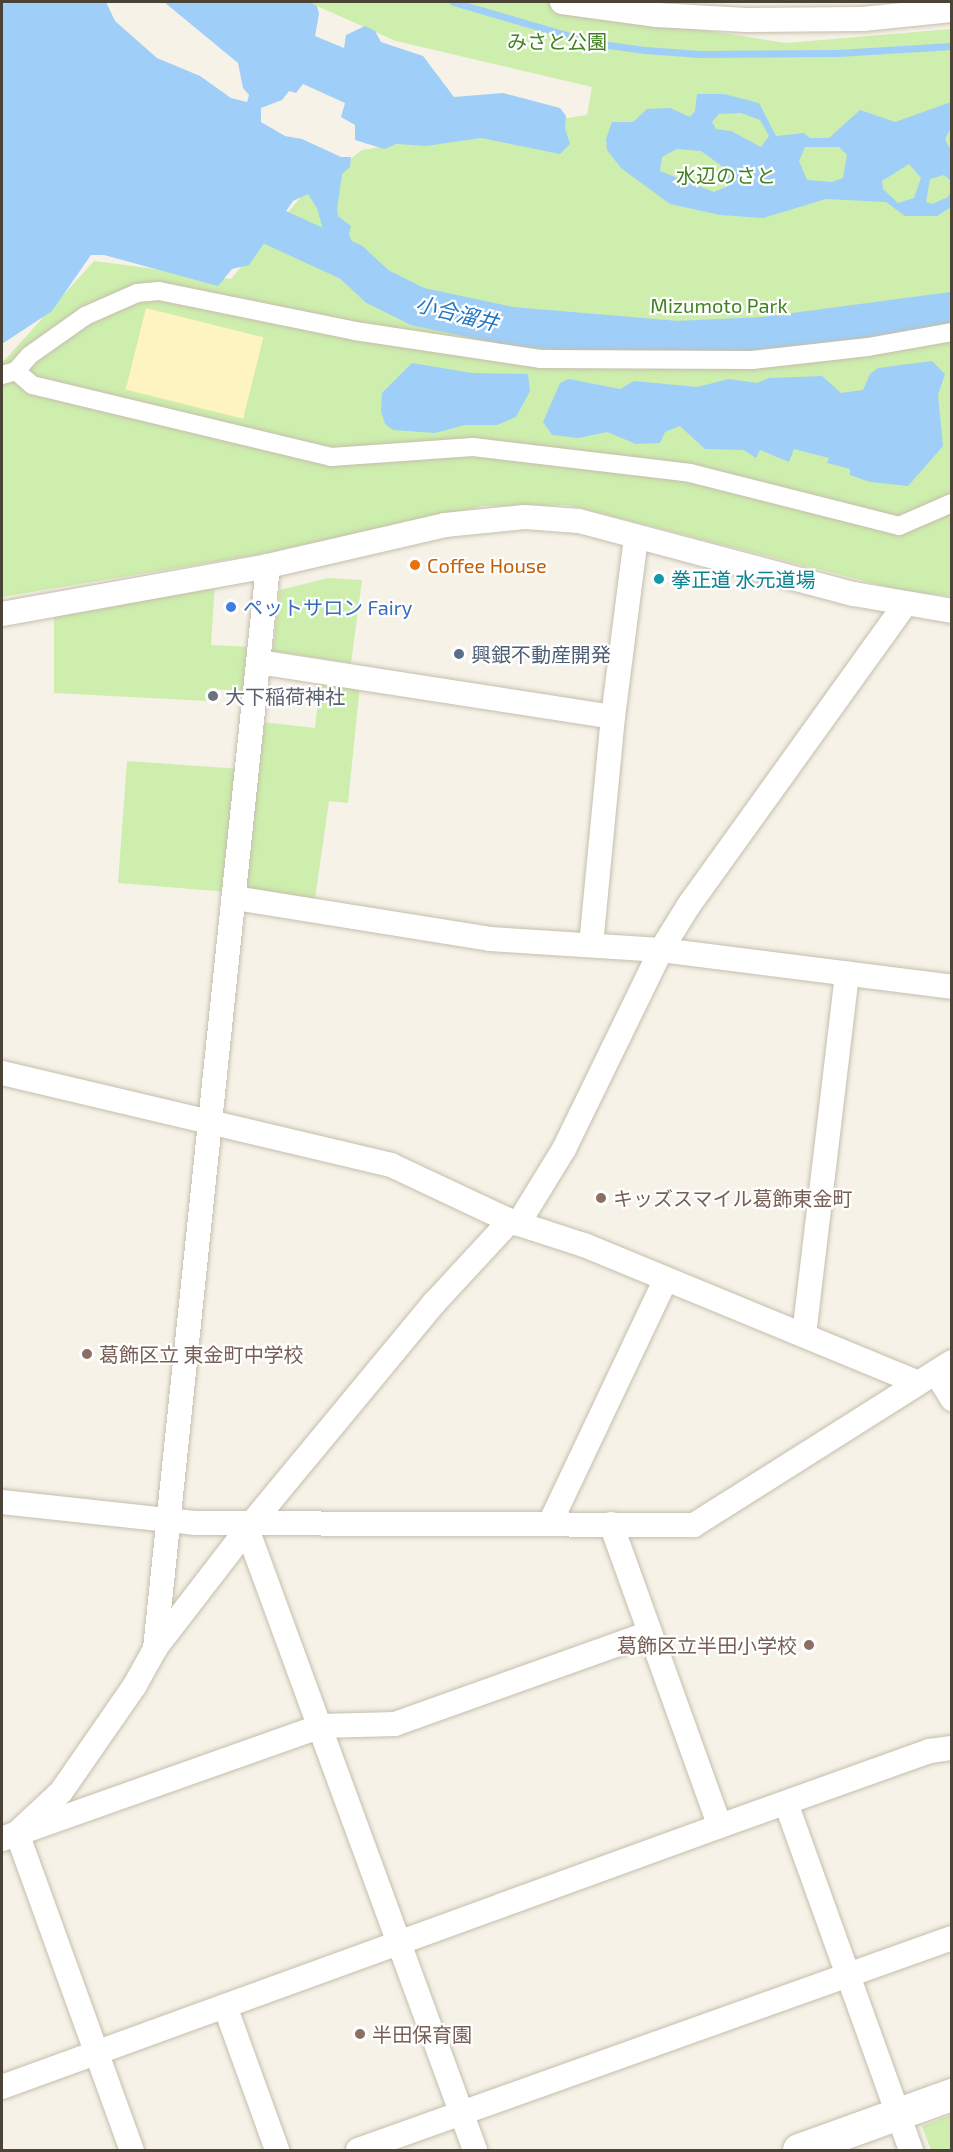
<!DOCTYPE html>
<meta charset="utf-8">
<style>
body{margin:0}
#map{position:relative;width:953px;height:2152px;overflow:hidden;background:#f6f2e8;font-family:"Exo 2","Noto Sans JP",sans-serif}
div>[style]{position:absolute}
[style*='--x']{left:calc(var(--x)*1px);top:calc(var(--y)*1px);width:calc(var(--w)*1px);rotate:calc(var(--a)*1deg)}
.green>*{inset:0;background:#cdeead}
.sand>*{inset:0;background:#fdf4c1;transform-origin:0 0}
.water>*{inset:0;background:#9fcff8}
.stream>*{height:7px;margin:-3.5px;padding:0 3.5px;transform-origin:3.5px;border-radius:3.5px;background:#9fcff8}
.river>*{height:39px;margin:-19.5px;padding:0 19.5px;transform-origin:19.5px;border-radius:19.5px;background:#9fcff8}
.roads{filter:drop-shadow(0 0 2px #c5beac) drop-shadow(0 0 2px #c5beac)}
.pedestrian>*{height:18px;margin:-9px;padding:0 9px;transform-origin:9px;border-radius:9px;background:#fff}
.minor>*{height:24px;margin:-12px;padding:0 12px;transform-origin:12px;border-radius:12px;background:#fff}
.tertiary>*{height:32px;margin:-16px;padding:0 16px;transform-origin:16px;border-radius:16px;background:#fff}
.dots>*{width:16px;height:16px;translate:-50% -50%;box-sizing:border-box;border:3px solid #fff;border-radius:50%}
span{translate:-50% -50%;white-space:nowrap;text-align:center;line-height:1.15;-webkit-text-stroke:4.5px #fff;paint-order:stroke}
.park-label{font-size:20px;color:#418322}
.food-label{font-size:20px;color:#c56008}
.left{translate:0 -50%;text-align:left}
.culture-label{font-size:20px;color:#0d838f}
.shop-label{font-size:20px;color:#366cbe}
.service-label{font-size:20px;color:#4e5e75}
.worship-label{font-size:20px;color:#5b616d}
.education-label{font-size:20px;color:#785e54}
.right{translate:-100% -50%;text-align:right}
.water-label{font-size:21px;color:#2276c3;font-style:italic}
.frame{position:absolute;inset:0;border:3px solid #4a4336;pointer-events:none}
</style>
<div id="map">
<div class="green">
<div style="clip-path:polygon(308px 2px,552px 2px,607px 15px,786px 43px,951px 29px,951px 596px,903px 591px,568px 505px,483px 506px,266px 553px,2px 597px,2px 363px,94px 261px,231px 279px,300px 198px,362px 150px,587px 115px,592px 87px,396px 41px)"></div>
<div style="clip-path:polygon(328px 578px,362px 580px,351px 663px,273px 651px,280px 590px)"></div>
<div style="clip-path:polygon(215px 583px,211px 645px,251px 647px,248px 691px,209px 689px,208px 701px,54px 693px,54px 613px)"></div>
<div style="clip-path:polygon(320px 683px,360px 685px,348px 803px,329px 801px,315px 899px,118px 883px,127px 761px,257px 770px,262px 722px,315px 728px)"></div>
<div style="clip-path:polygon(951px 2115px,951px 2150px,931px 2150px,922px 2126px)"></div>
</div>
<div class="sand">
<div style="left:146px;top:308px;width:121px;height:84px;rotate:14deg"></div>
</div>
<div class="water">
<div style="clip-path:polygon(2px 2px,106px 2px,115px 21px,157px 58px,200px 76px,231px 98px,247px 102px,249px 95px,243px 88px,238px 63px,164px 2px,310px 2px,317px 6px,319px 14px,315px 36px,344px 48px,346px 35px,365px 26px,375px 31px,381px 42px,423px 56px,454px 97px,503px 93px,560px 108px,566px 116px,565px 128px,570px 144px,560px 154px,481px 138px,426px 146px,397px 144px,384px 149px,355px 140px,355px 125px,341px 117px,345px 103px,303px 84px,296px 93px,289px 91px,282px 100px,261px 108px,261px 122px,285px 136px,302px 139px,341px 157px,351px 157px,350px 167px,342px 174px,337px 209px,338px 216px,351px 226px,349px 234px,357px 256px,343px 259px,328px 247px,317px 208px,308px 194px,293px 201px,249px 265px,232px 269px,218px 286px,104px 255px,91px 255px,52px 311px,2px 344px)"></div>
<div style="clip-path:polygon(evenodd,697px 94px,724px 94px,759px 103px,776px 136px,804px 133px,810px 138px,829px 138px,860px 110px,895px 122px,951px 102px,951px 128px,945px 139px,951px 151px,951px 181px,944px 175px,930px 179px,926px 202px,932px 204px,948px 197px,951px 191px,951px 207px,937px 216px,905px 216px,886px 202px,826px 199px,763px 218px,720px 215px,670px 204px,621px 168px,607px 150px,606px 139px,612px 122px,633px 122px,647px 109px,670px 108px,690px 117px,695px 111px,697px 94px,741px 113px,760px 120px,769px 136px,761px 147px,731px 131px,716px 129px,712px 122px,719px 114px,741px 113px,697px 94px,805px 147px,839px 147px,847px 155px,843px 178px,832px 182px,807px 180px,799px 161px,805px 147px,697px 94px,677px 149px,701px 151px,723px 167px,728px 186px,714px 192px,660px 171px,662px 157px,677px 149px,697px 94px,909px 164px,921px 178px,914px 198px,898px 203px,883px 189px,882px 181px,909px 164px)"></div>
<div style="clip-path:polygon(932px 361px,945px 374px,938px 395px,943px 446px,908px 486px,870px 482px,850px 475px,850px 469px,827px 463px,829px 458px,794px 449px,789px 462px,760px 450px,756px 458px,744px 450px,705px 449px,680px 426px,665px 432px,660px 443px,636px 444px,607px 432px,579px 438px,552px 435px,543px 422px,560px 383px,569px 379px,620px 389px,634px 381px,697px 387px,729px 379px,757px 383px,769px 378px,822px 376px,841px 393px,863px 390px,870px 374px,878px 368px)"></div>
<div style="clip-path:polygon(412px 363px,472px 373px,528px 374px,530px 391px,516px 417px,497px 425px,465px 425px,435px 433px,393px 430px,385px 424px,381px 411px,382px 393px)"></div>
</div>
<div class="stream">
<div style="--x:453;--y:2;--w:147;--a:16.2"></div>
<div style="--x:594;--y:43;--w:51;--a:7.8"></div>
<div style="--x:645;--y:50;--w:55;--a:4.2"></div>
<div style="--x:700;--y:54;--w:138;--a:-0.4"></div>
<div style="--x:838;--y:53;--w:114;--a:-3.5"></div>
</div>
<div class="river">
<div style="--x:225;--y:204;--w:139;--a:24.7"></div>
<div style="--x:351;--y:262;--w:35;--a:43"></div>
<div style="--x:377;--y:286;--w:45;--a:26.6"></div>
<div style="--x:417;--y:306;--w:96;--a:12"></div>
<div style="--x:511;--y:326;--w:166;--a:4.8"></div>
<div style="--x:676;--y:340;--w:86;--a:-2.7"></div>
<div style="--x:762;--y:336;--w:192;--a:-7.5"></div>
</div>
<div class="roads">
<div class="pedestrian">
<div style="--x:16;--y:371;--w:21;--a:41"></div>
<div style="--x:32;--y:385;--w:308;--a:13.5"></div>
<div style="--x:331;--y:457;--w:142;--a:-4"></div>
<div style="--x:473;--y:447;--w:219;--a:6.8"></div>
<div style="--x:690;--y:473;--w:216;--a:14.2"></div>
<div style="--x:899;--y:526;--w:58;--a:-23.5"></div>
<div style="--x:2;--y:375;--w:15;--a:-16"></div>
<div style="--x:16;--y:371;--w:21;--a:-49"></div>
<div style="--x:30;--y:355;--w:67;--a:-35.3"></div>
<div style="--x:85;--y:316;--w:57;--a:-23.9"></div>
<div style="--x:137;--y:293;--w:22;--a:-5"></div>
<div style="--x:159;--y:291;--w:200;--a:11.5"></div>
<div style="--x:355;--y:331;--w:187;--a:8.6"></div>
<div style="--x:540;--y:359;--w:212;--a:0.3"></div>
<div style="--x:752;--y:360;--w:117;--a:-6.4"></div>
<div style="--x:868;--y:347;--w:85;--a:-10.1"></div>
</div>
<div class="minor">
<div style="--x:562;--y:2;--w:96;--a:7.8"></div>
<div style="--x:657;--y:15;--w:89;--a:3.2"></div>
<div style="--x:746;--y:20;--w:117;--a:-0.5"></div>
<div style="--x:863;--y:19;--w:89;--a:-5.8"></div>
<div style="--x:2;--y:614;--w:270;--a:-10.2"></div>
<div style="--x:268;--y:566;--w:182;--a:-13"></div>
<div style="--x:445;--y:525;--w:80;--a:-5.7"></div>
<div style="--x:525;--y:517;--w:54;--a:4.2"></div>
<div style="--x:579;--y:521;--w:285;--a:14.9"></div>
<div style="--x:854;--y:594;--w:99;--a:9.8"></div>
<div style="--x:258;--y:662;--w:359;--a:8.8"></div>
<div style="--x:235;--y:898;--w:258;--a:9.1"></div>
<div style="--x:490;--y:939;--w:171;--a:3.7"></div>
<div style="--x:661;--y:950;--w:293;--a:7.2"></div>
<div style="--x:591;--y:945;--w:229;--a:-84.5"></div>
<div style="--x:613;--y:717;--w:181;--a:-82.7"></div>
<div style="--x:2;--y:1073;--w:400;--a:13.3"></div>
<div style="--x:391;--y:1165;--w:132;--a:25.2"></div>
<div style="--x:510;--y:1221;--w:78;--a:18"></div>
<div style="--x:584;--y:1245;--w:360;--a:22.4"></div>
<div style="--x:518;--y:1224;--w:88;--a:-58.5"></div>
<div style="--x:564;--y:1149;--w:221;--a:-64"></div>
<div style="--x:661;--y:950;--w:53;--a:-58.1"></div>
<div style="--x:689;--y:905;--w:370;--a:-54.3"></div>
<div style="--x:804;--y:1335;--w:364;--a:-83.2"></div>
<div style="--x:936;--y:1373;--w:31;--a:58"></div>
<div style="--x:2;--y:1502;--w:193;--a:6.2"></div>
<div style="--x:194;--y:1523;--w:500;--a:0.23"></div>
<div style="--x:694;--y:1525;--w:305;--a:-32.3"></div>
<div style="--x:550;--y:1523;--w:270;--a:-64.6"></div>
<div style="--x:611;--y:1524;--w:321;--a:70.2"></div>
<div style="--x:247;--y:1529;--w:662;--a:69.84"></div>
<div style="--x:157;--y:1646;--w:148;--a:-52.4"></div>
<div style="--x:247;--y:1529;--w:293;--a:-50.4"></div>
<div style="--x:434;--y:1303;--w:112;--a:-47.2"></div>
<div style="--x:786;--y:1803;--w:369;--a:70.2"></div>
<div style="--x:25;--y:1831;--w:314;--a:-19.5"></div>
<div style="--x:321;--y:1726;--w:74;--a:-1.5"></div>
<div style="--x:395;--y:1724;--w:270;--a:-19.7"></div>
<div style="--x:17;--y:1833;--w:337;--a:70.1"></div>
<div style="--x:2;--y:1839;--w:16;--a:-22"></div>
<div style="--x:17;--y:1833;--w:60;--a:-43"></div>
<div style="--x:61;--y:1792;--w:130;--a:-55.3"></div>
<div style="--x:135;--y:1685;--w:41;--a:-60.9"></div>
<div style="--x:155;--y:1649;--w:1089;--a:-84.04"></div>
<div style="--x:225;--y:2006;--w:153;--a:70.1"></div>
<div style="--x:2;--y:2087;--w:764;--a:-19.98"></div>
<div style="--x:720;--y:1826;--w:223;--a:-19.7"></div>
<div style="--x:930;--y:1751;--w:22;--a:-8"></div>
<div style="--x:358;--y:2150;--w:631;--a:-19.64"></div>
</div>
<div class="tertiary">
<div style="--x:799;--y:2150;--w:163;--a:-19.8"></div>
</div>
</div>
<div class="dots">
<div style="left:415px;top:565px;background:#e8710a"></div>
<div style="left:659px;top:579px;background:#0f9aa8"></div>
<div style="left:231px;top:607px;background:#3f7fe0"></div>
<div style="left:459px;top:654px;background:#5c6f8a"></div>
<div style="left:213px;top:696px;background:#6b7280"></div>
<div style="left:601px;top:1198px;background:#8d6e63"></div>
<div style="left:87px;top:1354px;background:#8d6e63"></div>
<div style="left:809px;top:1645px;background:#8d6e63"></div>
<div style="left:360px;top:2034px;background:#8d6e63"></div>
</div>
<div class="park-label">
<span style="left:557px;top:41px">みさと公園</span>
<span style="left:726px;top:175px">水辺のさと</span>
<span style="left:719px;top:305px">Mizumoto Park</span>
</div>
<div class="food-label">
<span class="left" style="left:427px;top:565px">Coffee House</span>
</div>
<div class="culture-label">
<span class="left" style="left:671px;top:579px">拳正道 水元道場</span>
</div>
<div class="shop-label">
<span class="left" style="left:243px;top:607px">ペットサロン Fairy</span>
</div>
<div class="service-label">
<span class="left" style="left:471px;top:654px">興銀不動産開発</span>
</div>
<div class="worship-label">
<span class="left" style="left:225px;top:696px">大下稲荷神社</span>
</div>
<div class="education-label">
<span class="left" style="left:613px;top:1198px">キッズスマイル葛飾東金町</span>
<span class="left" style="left:99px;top:1354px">葛飾区立 東金町中学校</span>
<span class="right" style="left:797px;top:1645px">葛飾区立半田小学校</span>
<span class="left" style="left:372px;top:2034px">半田保育園</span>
</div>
<div class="water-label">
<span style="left:457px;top:313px;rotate:14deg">小合溜井</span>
</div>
<div class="frame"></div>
</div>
